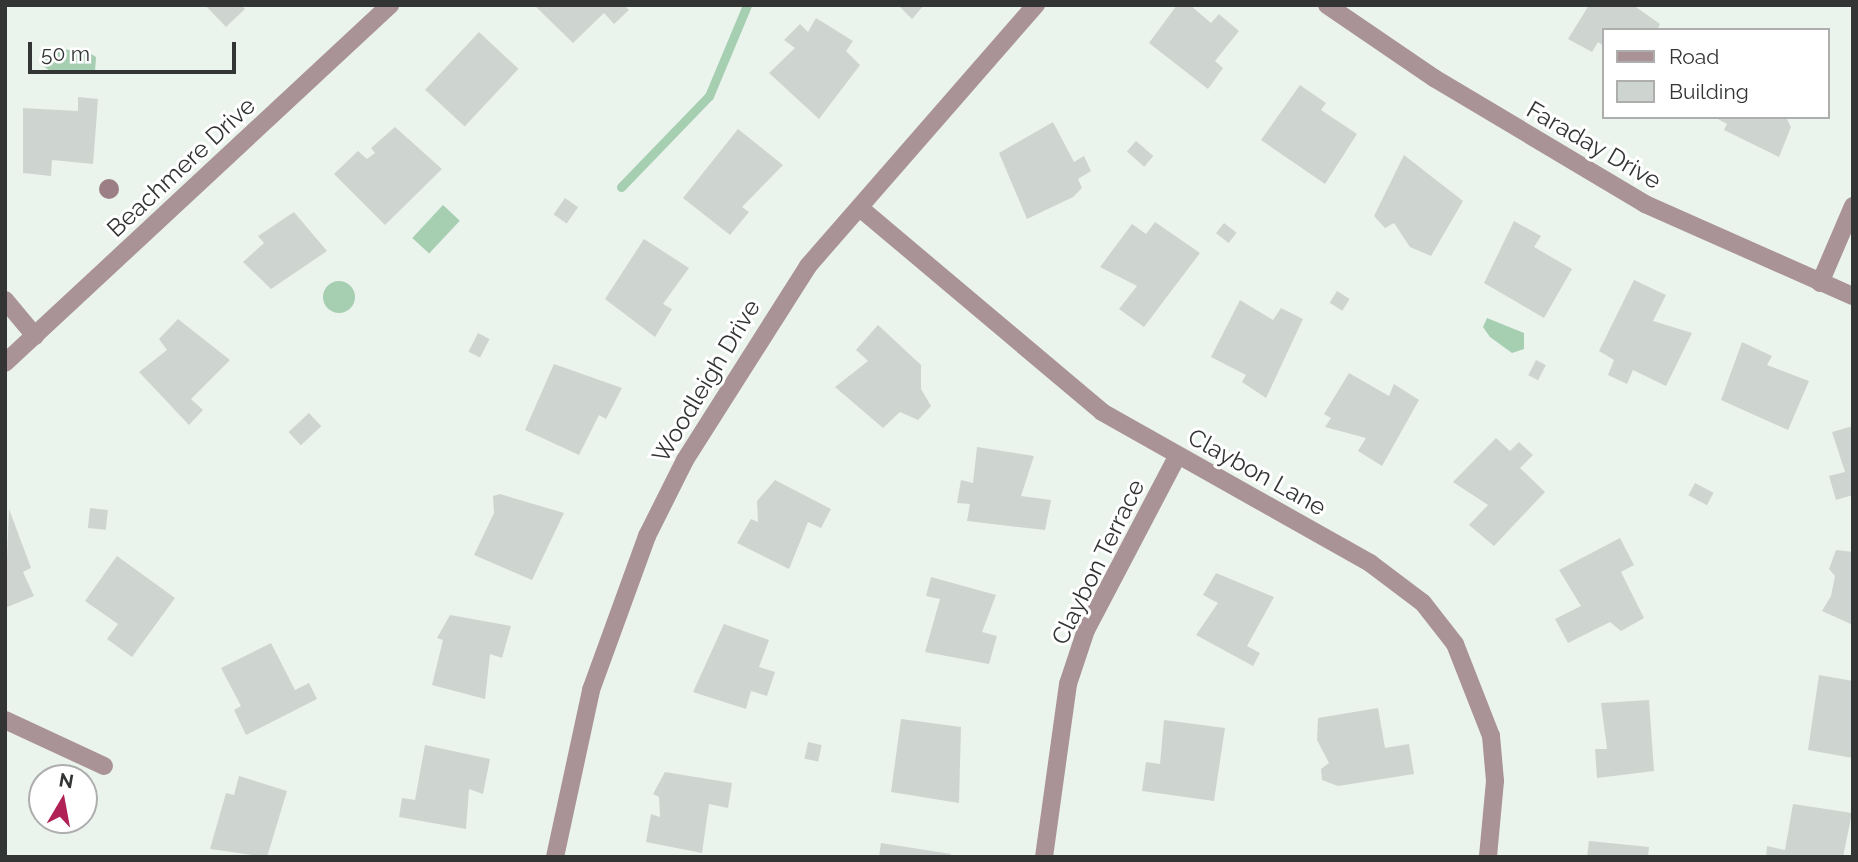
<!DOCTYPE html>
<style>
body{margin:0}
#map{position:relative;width:1858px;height:862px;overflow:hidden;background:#ebf3ed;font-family:Raleway,sans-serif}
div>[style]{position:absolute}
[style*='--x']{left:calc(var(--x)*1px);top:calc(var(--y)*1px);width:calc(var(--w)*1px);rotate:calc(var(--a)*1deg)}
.water>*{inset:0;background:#a6cfb2;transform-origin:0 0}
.round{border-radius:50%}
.stream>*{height:9px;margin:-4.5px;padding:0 4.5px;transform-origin:4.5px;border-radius:4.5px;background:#a6cfb2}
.building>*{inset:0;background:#ced5d0;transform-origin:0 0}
.minor>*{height:18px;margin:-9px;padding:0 9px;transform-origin:9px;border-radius:9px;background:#a99397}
.trees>*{width:20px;height:20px;margin:-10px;border-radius:50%;background:#9c7e86}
span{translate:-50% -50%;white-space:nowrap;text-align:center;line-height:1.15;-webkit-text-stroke:6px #fff;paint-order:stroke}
.street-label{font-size:24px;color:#323533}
.frame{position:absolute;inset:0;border:7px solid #323533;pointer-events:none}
.legend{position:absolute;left:1602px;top:28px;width:228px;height:91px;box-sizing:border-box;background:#fff;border:2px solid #adaead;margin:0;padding:9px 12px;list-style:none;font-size:21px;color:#323533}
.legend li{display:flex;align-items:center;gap:14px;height:35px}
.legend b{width:35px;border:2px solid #adaead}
.north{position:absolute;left:28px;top:764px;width:70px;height:70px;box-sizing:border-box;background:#fff;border:2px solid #adaead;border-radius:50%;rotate:10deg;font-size:19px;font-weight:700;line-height:28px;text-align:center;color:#323533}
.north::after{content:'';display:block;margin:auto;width:24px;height:32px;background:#b02156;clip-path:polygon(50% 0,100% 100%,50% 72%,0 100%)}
.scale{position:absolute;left:28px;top:42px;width:208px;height:32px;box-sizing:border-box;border:4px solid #323533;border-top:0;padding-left:9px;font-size:21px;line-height:24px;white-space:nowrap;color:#323533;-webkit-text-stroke:5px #fff;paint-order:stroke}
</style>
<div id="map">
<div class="water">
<div style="clip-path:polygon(52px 48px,88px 52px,96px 57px,95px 72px,50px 71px,42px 65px,43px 52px)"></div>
<div style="left:443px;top:205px;width:23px;height:45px;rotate:43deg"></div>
<div class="round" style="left:323px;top:281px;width:32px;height:32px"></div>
<div style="clip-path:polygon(1487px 318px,1524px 333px,1524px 349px,1512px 353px,1490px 337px,1483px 327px)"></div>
</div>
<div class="stream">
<div style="--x:621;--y:187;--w:127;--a:-46"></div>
<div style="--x:709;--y:96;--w:99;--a:-67.3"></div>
</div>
<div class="building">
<div style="clip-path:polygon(205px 5px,241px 5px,245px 9px,226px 27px)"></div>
<div style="clip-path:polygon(534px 5px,624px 5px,629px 10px,614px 24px,604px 13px,573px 43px)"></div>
<div style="clip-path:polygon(898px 5px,924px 5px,912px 19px)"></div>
<div style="clip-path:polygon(1177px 5px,1190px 5px,1211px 23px,1219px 14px,1239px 31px,1215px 61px,1223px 68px,1208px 89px,1149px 43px)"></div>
<div style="clip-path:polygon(1589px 5px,1633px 5px,1660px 24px,1657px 30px,1604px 30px,1604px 46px,1598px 42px,1592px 52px,1568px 39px)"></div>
<div style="clip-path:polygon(816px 18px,853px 41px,846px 51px,860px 65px,819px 119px,769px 73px,795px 48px,784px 40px,800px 24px,808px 32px)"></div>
<div style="left:479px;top:32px;width:54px;height:79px;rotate:43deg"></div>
<div style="clip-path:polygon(1300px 85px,1326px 103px,1321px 110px,1357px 134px,1325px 184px,1261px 140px)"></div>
<div style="clip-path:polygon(78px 97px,98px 99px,93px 164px,52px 160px,51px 176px,23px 173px,23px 108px,78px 111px)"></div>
<div style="clip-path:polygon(1714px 117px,1786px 117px,1791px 127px,1779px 157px,1724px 130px,1727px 124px)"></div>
<div style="clip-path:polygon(1053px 122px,1074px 162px,1084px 156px,1091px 171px,1078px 179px,1082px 188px,1073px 197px,1027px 219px,999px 153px)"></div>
<div style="clip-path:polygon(395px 127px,442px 169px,385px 225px,334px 174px,358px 151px,367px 159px,375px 153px,371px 148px)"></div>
<div style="clip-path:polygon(738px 129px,783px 165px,742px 207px,749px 212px,730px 235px,683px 198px)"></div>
<div style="left:1136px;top:141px;width:23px;height:14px;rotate:41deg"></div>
<div style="clip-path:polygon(1404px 155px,1463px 201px,1431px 256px,1410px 247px,1394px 223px,1385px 228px,1374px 216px)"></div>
<div style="left:565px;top:198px;width:16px;height:20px;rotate:35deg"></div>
<div style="clip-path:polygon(294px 212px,327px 251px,271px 289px,243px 262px,264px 243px,258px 236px)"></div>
<div style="clip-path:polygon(1514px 221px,1541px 236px,1534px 247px,1572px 269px,1544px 318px,1484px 283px)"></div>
<div style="clip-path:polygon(1155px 222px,1200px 253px,1144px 327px,1119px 309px,1137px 286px,1100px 267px,1132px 224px,1146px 234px)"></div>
<div style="left:1224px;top:223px;width:16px;height:13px;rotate:38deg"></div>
<div style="clip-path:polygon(644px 239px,689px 268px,663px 304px,672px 309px,655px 337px,605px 299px)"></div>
<div style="clip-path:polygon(1634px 280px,1666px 295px,1653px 321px,1692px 333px,1666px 386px,1633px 370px,1627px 384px,1608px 375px,1614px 360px,1599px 351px)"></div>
<div style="left:1337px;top:291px;width:15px;height:14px;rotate:32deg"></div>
<div style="clip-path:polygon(1240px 300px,1273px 320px,1281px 308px,1303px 319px,1266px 398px,1242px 382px,1246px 375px,1211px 357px)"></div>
<div style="clip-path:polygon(178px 319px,230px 360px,191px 399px,203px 410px,189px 425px,139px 372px,167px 350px,159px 339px)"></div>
<div style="clip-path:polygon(878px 325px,921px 365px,921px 389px,931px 406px,918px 420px,900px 412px,883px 428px,835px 387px,868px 361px,856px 350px)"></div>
<div style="left:478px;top:333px;width:13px;height:21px;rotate:27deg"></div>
<div style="clip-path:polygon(1742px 342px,1772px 356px,1767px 365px,1809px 381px,1788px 430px,1721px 400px)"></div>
<div style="left:1536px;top:360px;width:11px;height:17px;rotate:27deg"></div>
<div style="clip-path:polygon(554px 364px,622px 388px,606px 419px,599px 415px,579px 455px,525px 430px)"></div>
<div style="clip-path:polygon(1349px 373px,1389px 396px,1394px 384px,1419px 400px,1382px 466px,1358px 451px,1366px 438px,1325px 427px,1331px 418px,1324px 414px)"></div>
<div style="left:309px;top:413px;width:18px;height:28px;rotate:47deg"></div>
<div style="clip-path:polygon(1853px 426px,1853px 495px,1836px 500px,1829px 476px,1845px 472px,1832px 432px)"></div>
<div style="clip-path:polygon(1496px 438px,1510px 451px,1519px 442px,1533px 455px,1520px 468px,1545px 492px,1494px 546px,1469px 525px,1488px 505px,1453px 482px)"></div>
<div style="clip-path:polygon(977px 447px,1034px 456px,1021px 496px,1051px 500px,1045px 530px,967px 521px,970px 504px,957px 503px,961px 480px,973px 483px)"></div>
<div style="clip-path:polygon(775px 480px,831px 509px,821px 528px,808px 522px,789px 569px,737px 543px,751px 519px,758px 522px,757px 501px)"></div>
<div style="left:1695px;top:483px;width:21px;height:14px;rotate:28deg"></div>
<div style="clip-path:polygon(500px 494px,564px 513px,532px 580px,474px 555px,494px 513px,493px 496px)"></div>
<div style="left:90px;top:508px;width:18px;height:20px;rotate:6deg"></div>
<div style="clip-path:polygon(9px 509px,31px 568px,23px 572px,34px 596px,5px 608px)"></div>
<div style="clip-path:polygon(1620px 538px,1634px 565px,1621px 572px,1644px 618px,1621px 631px,1610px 622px,1568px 643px,1555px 619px,1581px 606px,1559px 570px)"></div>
<div style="clip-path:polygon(1836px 550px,1853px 552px,1853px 625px,1822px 611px,1831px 596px,1835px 576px,1829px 569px)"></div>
<div style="clip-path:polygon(117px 556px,175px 598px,132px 657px,107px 639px,118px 624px,85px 601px)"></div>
<div style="clip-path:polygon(1216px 573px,1274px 597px,1247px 646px,1260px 653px,1253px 666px,1196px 635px,1218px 603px,1203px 595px)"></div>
<div style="clip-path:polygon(931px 577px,996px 595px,982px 632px,997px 636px,989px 664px,925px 652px,940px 599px,926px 596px)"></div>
<div style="clip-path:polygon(450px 615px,511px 626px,502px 658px,490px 654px,485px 699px,432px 685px,443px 640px,437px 638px)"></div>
<div style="clip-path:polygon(724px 624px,769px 640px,759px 667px,775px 672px,767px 696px,751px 691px,746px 709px,693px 692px)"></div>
<div style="clip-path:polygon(271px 643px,295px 690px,309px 683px,317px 699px,246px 735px,234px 710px,241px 706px,221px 668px)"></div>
<div style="clip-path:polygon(1819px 675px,1853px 681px,1853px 758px,1808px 750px)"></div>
<div style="clip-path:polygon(1649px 700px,1654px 771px,1597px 778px,1595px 749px,1607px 749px,1601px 703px)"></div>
<div style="clip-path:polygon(1378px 708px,1385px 748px,1409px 744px,1414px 774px,1338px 786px,1322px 780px,1321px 769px,1329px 763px,1317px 740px,1318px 718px)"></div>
<div style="clip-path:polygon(901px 719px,961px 727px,959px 803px,891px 792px)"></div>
<div style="clip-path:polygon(1164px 720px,1225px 728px,1214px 801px,1142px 791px,1146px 762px,1160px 764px)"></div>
<div style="left:808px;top:742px;width:14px;height:17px;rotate:12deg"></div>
<div style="clip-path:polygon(425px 745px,490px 759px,483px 794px,469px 789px,466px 829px,399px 817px,402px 798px,415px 800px)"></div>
<div style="clip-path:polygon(665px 772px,732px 783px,728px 808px,709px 804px,702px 853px,646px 842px,651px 814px,660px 817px,659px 797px,653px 794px)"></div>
<div style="clip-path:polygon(239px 776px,287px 791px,267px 857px,210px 849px,226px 793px,234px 795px)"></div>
<div style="clip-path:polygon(1793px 804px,1852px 813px,1843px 857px,1766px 857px,1767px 846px,1785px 850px)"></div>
<div style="clip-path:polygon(1589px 841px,1649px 847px,1648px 857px,1587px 857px)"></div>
<div style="clip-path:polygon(881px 843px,951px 854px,950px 857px,879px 857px)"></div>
</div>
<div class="minor">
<div style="--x:1327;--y:5;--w:130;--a:34.3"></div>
<div style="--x:1434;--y:78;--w:246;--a:30.8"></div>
<div style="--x:1645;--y:204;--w:227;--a:23.9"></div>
<div style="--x:860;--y:208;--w:317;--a:40.1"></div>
<div style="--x:1102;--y:412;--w:308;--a:29.4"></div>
<div style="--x:1370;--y:563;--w:66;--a:37"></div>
<div style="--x:1423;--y:603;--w:52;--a:52"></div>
<div style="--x:1455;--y:644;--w:99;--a:68.6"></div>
<div style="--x:1491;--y:736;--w:45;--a:84.9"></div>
<div style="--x:1495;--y:781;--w:76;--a:95.3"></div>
<div style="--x:1820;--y:283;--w:84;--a:-66.8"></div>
<div style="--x:5;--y:300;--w:47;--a:50.2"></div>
<div style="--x:5;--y:363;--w:526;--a:-42.92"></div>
<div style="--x:5;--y:720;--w:109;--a:24.9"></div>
<div style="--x:555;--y:857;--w:171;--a:-77.8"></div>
<div style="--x:591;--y:690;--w:164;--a:-70"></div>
<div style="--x:647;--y:536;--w:85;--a:-63.4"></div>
<div style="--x:685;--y:460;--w:230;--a:-57.6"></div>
<div style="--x:808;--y:266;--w:347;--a:-48.9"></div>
<div style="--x:1044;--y:857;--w:175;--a:-82.1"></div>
<div style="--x:1068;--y:684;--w:57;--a:-71.6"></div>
<div style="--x:1086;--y:630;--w:195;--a:-62.3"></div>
</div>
<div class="trees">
<div style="left:109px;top:189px"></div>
</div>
<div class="street-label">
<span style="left:1594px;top:145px;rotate:30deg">Faraday Drive</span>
<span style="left:181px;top:167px;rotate:-43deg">Beachmere Drive</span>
<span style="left:706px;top:381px;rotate:-59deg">Woodleigh Drive</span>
<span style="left:1257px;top:472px;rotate:29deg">Claybon Lane</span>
<span style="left:1098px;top:562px;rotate:-64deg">Claybon Terrace</span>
</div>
<div class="frame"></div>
<ul class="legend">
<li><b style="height:9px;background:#a99397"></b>Road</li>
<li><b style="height:19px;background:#ced5d0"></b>Building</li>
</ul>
<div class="north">N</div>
<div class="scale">50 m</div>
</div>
